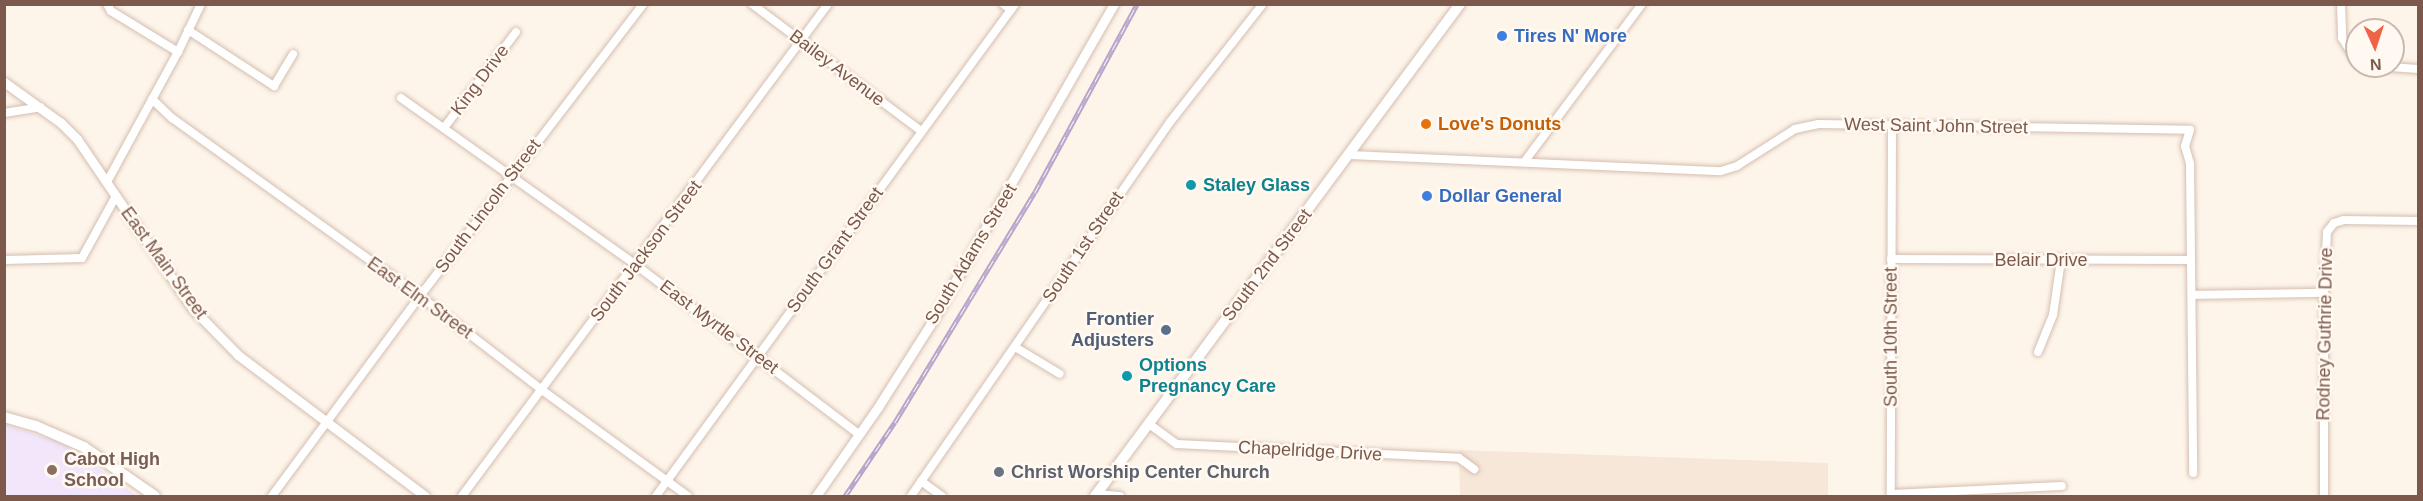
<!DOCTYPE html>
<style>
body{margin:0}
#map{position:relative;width:2423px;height:501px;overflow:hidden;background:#fef5ea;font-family:Helvetica,sans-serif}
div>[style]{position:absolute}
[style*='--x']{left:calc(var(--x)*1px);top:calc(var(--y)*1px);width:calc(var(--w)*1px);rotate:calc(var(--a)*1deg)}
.residential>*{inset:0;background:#f6e7d8}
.education>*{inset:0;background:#f2e6fb}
.roads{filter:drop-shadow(0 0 2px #d4beb1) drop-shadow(0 0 2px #d4beb1)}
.minor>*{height:8px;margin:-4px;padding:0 4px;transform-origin:4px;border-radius:4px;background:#fff}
.tertiary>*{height:9px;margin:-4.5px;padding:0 4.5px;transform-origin:4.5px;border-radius:4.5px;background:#fff}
.secondary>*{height:10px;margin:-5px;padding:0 5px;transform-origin:5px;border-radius:5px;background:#fff}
.rail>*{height:5px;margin-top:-2.5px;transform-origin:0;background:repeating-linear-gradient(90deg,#fff9f2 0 9px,#b7a5cb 0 18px);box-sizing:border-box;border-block:2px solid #b7a5cb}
.dots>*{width:16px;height:16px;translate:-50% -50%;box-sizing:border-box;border:3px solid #fff9f2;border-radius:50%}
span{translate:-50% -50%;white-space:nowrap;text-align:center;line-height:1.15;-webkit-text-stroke:5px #fff9f2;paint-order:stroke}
.shop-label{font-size:18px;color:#366cbe;font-weight:700}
.left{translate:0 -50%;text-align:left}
.street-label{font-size:18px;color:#7c594a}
.food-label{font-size:18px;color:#c56008;font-weight:700}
.culture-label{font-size:18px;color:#0d838f;font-weight:700}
.service-label{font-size:18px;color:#4e5e75;font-weight:700}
.right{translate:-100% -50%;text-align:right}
.education-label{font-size:18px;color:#785e54;font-weight:700}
.worship-label{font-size:18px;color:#5b616d;font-weight:700}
.frame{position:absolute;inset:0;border:6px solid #7c594a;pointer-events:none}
.north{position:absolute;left:2345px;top:18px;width:60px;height:60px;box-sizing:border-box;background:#fff9f2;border:2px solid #cbb9af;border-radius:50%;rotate:177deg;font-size:16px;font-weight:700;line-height:24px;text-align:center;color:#7c594a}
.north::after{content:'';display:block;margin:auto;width:21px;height:27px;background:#f06347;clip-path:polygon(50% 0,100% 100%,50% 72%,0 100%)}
</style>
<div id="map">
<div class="residential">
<div style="clip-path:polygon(1459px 450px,1828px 463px,1828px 496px,1460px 496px)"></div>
</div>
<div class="education">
<div style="clip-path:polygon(4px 424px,63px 443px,137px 496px,5px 496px)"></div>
</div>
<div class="roads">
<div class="minor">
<div style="--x:107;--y:4;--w:8;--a:60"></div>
<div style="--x:111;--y:11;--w:79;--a:31.5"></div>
<div style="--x:752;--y:4;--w:211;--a:36.9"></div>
<div style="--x:1003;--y:4;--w:10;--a:37"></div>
<div style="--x:2341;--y:4;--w:34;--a:88"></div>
<div style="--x:2342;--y:38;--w:28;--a:58"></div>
<div style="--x:188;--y:30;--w:103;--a:33.1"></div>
<div style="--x:274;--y:86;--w:37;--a:-59"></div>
<div style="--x:2377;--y:66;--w:41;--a:4.2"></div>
<div style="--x:401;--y:98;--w:288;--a:35.4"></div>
<div style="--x:636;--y:265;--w:280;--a:37.2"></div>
<div style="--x:152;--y:99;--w:28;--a:44"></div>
<div style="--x:172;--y:118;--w:305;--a:35.7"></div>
<div style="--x:420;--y:296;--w:154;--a:37.6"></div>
<div style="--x:542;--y:390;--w:180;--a:36"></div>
<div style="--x:4;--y:113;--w:37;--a:-9"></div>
<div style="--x:1892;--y:126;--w:368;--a:90.2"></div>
<div style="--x:1891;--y:494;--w:171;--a:-2.7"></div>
<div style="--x:444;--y:128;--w:120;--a:-53.1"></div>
<div style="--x:1350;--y:155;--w:371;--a:2.5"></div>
<div style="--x:1721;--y:171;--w:17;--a:-17"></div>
<div style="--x:1737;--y:166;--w:69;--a:-32.5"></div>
<div style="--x:1795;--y:129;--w:24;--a:-12"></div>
<div style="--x:1818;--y:124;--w:372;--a:0.9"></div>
<div style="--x:2190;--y:130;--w:17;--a:107"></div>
<div style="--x:2185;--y:146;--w:19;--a:74"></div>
<div style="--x:2190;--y:164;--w:309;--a:89.4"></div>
<div style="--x:1525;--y:161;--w:196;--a:-53.3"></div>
<div style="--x:107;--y:182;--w:148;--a:-61.4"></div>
<div style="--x:178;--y:52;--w:53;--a:-64.4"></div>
<div style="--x:1891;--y:259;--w:300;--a:0.2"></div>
<div style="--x:4;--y:260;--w:78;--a:-1.5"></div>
<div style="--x:82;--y:258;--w:71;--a:-61.3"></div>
<div style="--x:2192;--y:295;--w:132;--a:-0.9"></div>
<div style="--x:1015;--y:347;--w:52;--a:31"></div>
<div style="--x:2038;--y:352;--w:40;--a:-68"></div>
<div style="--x:2053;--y:315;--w:56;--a:-81.7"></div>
<div style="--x:1149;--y:424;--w:34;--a:36"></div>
<div style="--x:1177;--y:444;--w:282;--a:2.8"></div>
<div style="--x:1459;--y:458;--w:19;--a:36"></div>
<div style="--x:921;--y:481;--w:26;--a:36"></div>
<div style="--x:1096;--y:494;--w:24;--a:5"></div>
<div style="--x:272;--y:496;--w:249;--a:-53.5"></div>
<div style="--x:420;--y:296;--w:367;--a:-52.6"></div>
<div style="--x:462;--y:496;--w:613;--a:-53.35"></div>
<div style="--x:656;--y:496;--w:609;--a:-53.88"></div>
<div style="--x:911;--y:496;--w:455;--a:-55.3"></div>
<div style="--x:1170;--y:122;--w:150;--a:-51.8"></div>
<div style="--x:2324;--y:496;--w:203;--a:-90"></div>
<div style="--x:2324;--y:293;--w:61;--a:-87.2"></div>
<div style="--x:2327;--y:232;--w:11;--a:-52"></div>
<div style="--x:2334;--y:223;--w:10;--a:-17"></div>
<div style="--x:2344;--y:220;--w:74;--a:0.8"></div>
</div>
<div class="tertiary">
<div style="--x:4;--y:82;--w:70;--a:35.7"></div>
<div style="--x:61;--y:123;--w:23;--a:45"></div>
<div style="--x:77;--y:139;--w:206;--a:55.7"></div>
<div style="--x:193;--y:309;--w:64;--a:45.6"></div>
<div style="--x:238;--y:355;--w:234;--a:37"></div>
<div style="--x:816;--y:496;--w:108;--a:-55.1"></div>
<div style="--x:878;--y:407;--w:97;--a:-57.6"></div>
<div style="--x:930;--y:325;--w:370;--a:-60.2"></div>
</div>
<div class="secondary">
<div style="--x:4;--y:417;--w:33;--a:16"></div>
<div style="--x:36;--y:426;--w:52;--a:23.6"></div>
<div style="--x:84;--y:447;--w:86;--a:34.6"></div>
<div style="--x:1095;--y:496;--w:613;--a:-53.43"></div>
</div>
</div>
<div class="rail">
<div style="--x:845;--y:496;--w:89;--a:-56"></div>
<div style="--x:895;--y:422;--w:269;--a:-58.7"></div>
<div style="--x:1035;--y:192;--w:214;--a:-61.5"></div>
</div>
<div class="dots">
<div style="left:1502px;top:36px;background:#3f7fe0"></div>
<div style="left:1426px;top:124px;background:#e8710a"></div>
<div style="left:1191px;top:185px;background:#0f9aa8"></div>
<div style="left:1427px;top:196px;background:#3f7fe0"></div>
<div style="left:1166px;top:330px;background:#5c6f8a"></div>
<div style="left:1127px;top:376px;background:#0f9aa8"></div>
<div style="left:52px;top:470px;background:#8d6e63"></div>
<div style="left:999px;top:472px;background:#6b7280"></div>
</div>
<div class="shop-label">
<span class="left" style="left:1514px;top:36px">Tires N' More</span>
<span class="left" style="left:1439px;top:196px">Dollar General</span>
</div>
<div class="street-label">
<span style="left:837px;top:68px;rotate:37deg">Bailey Avenue</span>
<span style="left:480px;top:80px;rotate:-53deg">King Drive</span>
<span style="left:1936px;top:126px;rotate:1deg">West Saint John Street</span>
<span style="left:488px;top:206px;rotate:-53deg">South Lincoln Street</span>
<span style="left:1083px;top:247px;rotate:-56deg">South 1st Street</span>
<span style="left:835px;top:250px;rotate:-54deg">South Grant Street</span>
<span style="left:646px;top:251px;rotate:-53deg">South Jackson Street</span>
<span style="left:971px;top:254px;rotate:-59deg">South Adams Street</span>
<span style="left:2041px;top:260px">Belair Drive</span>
<span style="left:164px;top:263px;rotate:54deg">East Main Street</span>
<span style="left:1267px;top:265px;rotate:-53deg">South 2nd Street</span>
<span style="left:420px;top:298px;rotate:36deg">East Elm Street</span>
<span style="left:719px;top:327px;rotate:37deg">East Myrtle Street</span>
<span style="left:2325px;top:334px;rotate:-89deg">Rodney Guthrie Drive</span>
<span style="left:1891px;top:337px;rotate:-90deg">South 10th Street</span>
<span style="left:1310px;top:451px;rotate:3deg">Chapelridge Drive</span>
</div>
<div class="food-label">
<span class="left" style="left:1438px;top:124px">Love's Donuts</span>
</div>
<div class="culture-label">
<span class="left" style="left:1203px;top:185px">Staley Glass</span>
<span class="left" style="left:1139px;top:376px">Options<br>Pregnancy Care</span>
</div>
<div class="service-label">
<span class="right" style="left:1154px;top:330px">Frontier<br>Adjusters</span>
</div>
<div class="education-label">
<span class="left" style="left:64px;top:470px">Cabot High<br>School</span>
</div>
<div class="worship-label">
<span class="left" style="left:1011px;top:472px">Christ Worship Center Church</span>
</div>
<div class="frame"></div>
<div class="north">N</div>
</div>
